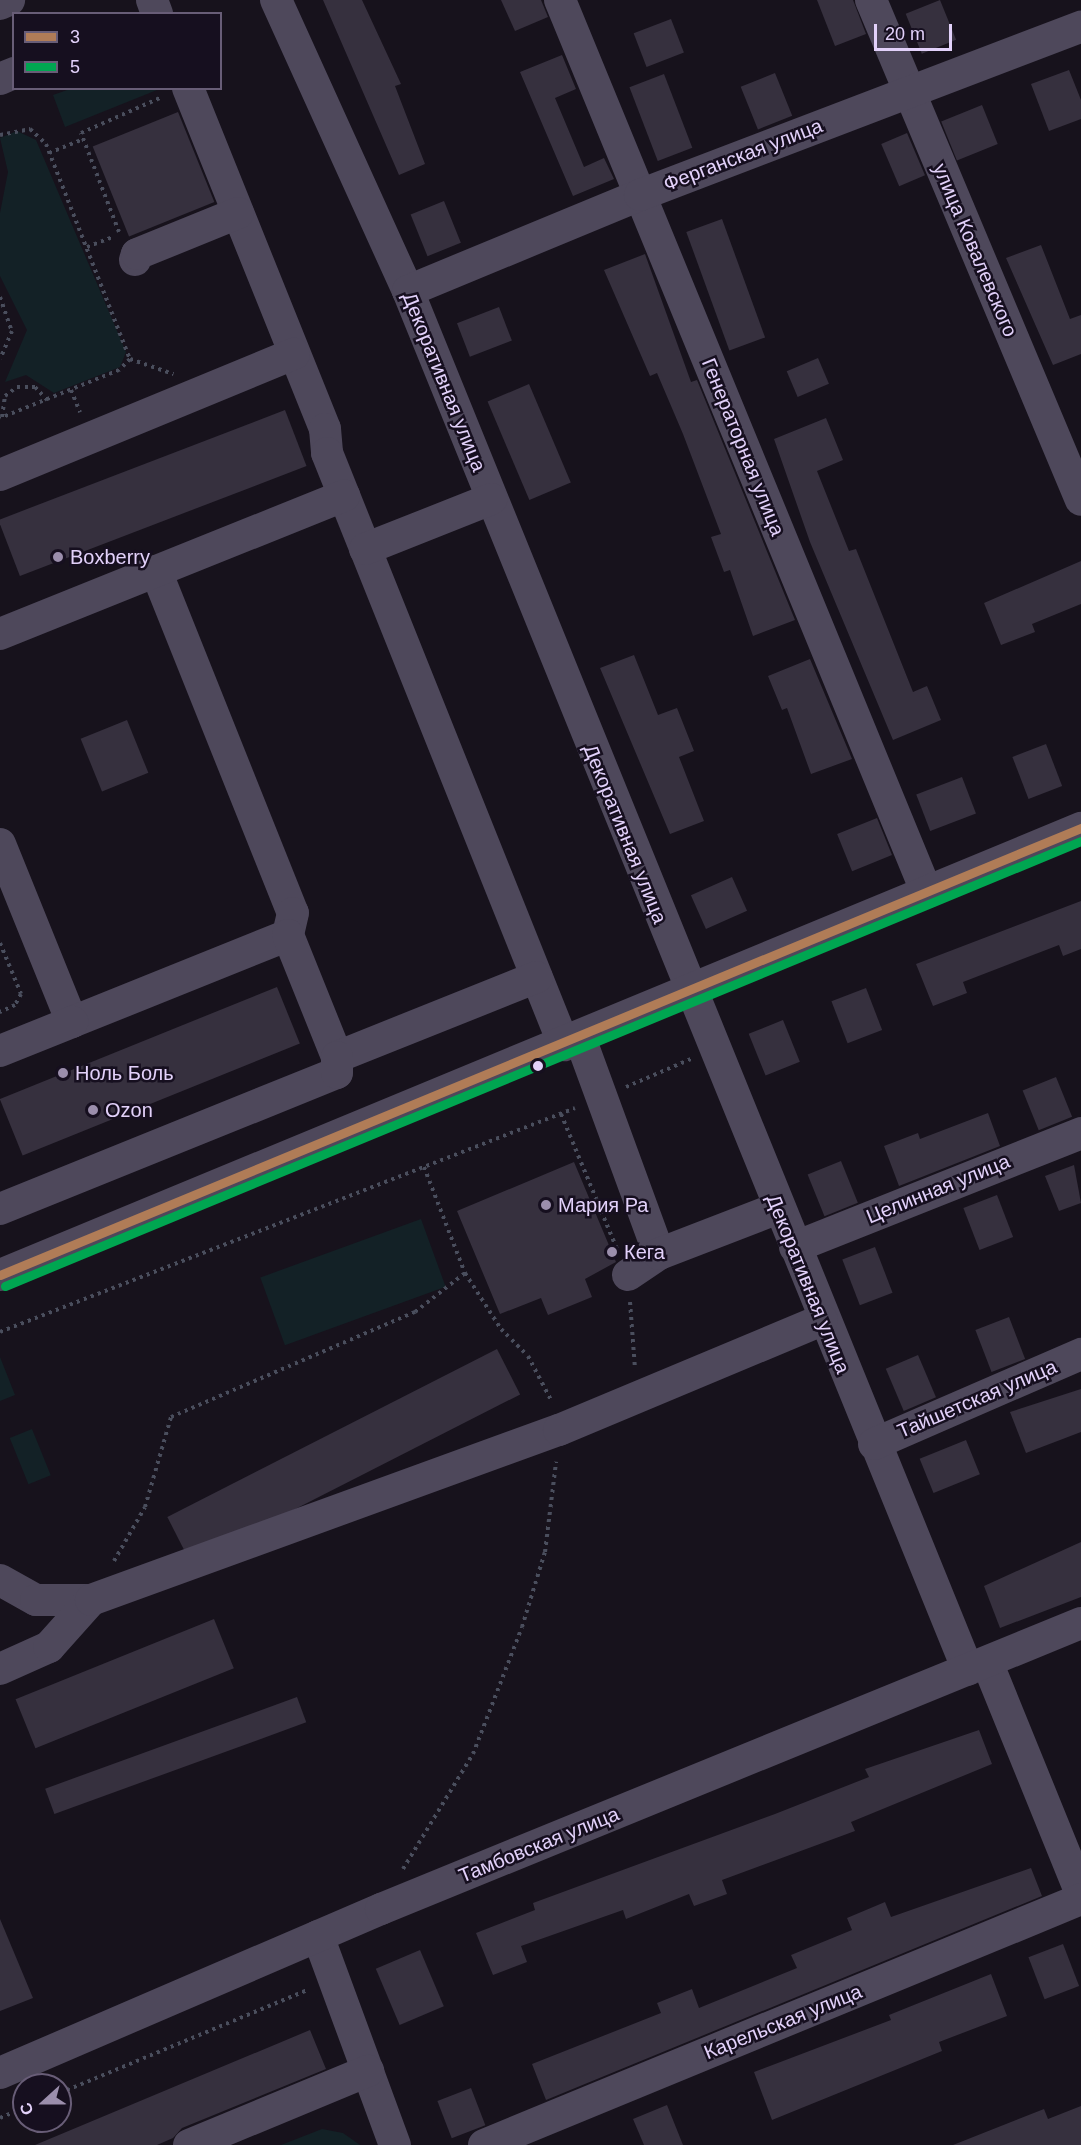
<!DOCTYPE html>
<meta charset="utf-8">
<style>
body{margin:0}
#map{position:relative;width:1081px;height:2145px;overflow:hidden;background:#17121c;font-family:Arial,sans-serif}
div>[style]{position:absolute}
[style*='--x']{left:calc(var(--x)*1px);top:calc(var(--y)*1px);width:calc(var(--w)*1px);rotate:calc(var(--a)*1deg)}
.green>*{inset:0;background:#132126;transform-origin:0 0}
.building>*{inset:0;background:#36303e;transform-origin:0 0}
.path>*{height:4px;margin-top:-2px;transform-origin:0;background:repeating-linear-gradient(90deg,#4a4e5d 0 3px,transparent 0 7.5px)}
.minor>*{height:32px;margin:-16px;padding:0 16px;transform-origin:16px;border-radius:16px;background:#4e485b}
.bus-1>*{height:9px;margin:-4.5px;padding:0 4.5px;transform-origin:4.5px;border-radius:4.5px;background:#b07c57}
.bus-2>*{height:9px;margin:-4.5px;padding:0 4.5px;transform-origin:4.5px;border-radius:4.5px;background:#00a651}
.dots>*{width:16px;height:16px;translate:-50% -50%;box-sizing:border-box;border:3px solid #160f1f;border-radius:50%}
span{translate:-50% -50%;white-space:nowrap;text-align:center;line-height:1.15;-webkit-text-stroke:5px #160f1f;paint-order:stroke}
.street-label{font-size:20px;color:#e2d1fa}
.poi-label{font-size:20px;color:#e2d1fa}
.left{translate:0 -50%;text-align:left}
.legend{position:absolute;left:12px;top:12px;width:210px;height:78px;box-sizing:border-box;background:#160f1f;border:2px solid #685d77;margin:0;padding:8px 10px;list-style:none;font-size:18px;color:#e2d1fa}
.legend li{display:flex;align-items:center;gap:12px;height:30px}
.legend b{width:30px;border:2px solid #685d77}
.north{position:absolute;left:12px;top:2073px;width:60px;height:60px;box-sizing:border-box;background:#160f1f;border:2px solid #685d77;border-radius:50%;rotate:249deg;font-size:16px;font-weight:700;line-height:24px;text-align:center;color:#e2d1fa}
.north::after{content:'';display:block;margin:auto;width:21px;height:27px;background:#9b8eac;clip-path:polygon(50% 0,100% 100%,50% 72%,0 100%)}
.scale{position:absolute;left:874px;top:24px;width:78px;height:27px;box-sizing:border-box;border:3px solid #e2d1fa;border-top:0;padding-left:8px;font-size:18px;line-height:21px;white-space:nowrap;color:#e2d1fa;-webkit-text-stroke:4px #160f1f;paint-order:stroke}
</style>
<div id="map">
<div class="green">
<div style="clip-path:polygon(70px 89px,157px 88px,157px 90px,65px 127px,53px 95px)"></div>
<div style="clip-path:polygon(17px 131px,36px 140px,126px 352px,120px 367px,54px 393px,26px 375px,5px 382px,27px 330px,0 276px,0 213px,8px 172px,0 138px)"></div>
<div style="left:421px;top:1219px;width:72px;height:171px;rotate:70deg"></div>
<div style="clip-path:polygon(0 1357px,15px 1395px,0 1401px)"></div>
<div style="left:32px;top:1429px;width:50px;height:24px;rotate:68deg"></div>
<div style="clip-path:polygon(322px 2129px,343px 2133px,360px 2145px,281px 2145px)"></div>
</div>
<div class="building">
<div style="clip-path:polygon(323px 0,362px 0,401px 84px,395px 86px,425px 164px,399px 175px)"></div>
<div style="clip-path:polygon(501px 0,541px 0,548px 17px,515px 31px)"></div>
<div style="clip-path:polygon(817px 0,853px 0,866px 34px,835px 46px)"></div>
<div style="left:940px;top:0;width:43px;height:37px;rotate:68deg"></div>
<div style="left:671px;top:19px;width:36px;height:40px;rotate:69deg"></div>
<div style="clip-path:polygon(562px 55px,576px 89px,555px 98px,584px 167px,604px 158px,614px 179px,573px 196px,520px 72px)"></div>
<div style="clip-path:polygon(1069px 70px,1081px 100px,1081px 119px,1049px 131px,1031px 84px)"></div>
<div style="left:775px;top:73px;width:46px;height:37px;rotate:68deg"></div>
<div style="left:664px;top:74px;width:79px;height:37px;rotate:69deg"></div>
<div style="left:982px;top:105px;width:42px;height:44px;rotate:68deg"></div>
<div style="left:178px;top:112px;width:97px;height:92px;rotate:68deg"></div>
<div style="left:907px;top:133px;width:46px;height:28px;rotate:67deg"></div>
<div style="left:444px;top:201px;width:45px;height:36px;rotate:68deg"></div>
<div style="left:722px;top:219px;width:126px;height:38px;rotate:70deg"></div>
<div style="clip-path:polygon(1041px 245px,1070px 319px,1081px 315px,1081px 354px,1053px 365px,1006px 258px)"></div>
<div style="clip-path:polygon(645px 254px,691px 382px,697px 380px,795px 620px,753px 636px,730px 570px,724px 572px,711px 537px,721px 534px,683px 434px,657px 373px,650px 376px,604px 270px)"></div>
<div style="left:499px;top:307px;width:36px;height:45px;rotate:69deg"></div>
<div style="left:818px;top:358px;width:28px;height:34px;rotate:67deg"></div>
<div style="left:529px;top:384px;width:107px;height:45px;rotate:67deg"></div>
<div style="left:285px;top:410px;width:60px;height:307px;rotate:69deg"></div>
<div style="clip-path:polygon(826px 418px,843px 460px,817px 471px,849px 551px,856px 549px,913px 692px,927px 686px,941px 720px,893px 740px,810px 542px,774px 439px)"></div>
<div style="clip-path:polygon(1081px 561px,1081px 604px,1032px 624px,1035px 632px,1001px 645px,984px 603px)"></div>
<div style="clip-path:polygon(634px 655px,658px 715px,677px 708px,694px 751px,679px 757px,704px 821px,670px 834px,600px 668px)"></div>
<div style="clip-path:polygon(810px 659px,852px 759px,811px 774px,787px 708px,782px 710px,768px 676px)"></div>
<div style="left:127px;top:720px;width:57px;height:50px;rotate:68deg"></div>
<div style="left:1046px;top:744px;width:45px;height:36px;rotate:69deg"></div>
<div style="left:962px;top:777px;width:39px;height:49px;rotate:69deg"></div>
<div style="left:877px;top:818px;width:40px;height:43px;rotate:68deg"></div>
<div style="left:732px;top:877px;width:37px;height:45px;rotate:66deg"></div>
<div style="clip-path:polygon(1081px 901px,1081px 949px,1063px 956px,1059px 945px,963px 982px,967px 993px,933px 1006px,916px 964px)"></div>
<div style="left:277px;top:987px;width:61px;height:299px;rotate:68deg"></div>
<div style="left:866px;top:988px;width:45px;height:37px;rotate:69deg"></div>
<div style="left:783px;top:1020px;width:45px;height:37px;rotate:68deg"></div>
<div style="left:1056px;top:1077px;width:43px;height:36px;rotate:68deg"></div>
<div style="clip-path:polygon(988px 1113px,1000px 1146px,899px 1186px,884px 1146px,918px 1133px,920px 1139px)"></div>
<div style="left:841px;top:1161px;width:45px;height:36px;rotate:68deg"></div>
<div style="clip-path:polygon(574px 1162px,616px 1262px,585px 1279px,592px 1297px,548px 1315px,541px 1298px,500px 1314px,457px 1211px)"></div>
<div style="clip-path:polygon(1074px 1165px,1081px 1203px,1059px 1211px,1045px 1176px)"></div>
<div style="left:997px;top:1195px;width:45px;height:36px;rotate:69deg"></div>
<div style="left:875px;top:1247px;width:49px;height:35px;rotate:69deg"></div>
<div style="left:1009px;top:1317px;width:45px;height:36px;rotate:69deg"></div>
<div style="left:497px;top:1349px;width:51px;height:370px;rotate:63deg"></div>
<div style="left:918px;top:1355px;width:46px;height:35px;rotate:67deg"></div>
<div style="clip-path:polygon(1081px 1389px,1081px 1432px,1026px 1453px,1010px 1412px)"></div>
<div style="left:966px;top:1440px;width:37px;height:50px;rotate:68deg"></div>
<div style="clip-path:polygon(1081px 1542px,1081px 1597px,1000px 1628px,984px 1586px)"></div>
<div style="left:214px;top:1619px;width:53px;height:214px;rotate:68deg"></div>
<div style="left:297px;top:1697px;width:27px;height:268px;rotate:70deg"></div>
<div style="clip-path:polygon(979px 1730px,992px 1764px,851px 1822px,855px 1831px,722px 1880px,727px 1894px,694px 1906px,689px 1894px,626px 1919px,623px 1910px,521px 1946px,527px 1962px,493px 1975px,476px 1933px,535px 1910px,533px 1903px,775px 1814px,869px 1777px,865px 1769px)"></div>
<div style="clip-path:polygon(1031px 1868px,1042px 1896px,546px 2100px,532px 2064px,661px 2013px,657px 2003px,692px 1989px,699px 2008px,797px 1968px,791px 1955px,852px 1930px,847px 1918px,885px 1902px,891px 1917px)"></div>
<div style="clip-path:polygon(0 1919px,33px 1998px,0 2011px)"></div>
<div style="left:1063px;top:1944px;width:45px;height:37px;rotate:69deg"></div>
<div style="left:420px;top:1950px;width:61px;height:48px;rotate:67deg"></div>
<div style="clip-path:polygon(991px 1974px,1007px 2016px,939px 2042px,942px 2051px,772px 2120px,754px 2072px,891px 2020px,889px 2015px)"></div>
<div style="clip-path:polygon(310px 2030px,326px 2069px,182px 2128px,173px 2138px,157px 2145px,35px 2145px)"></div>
<div style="left:471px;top:2088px;width:40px;height:36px;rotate:69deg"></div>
<div style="clip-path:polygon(667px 2105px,683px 2145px,644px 2145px,633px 2119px)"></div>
<div style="clip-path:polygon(1081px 2106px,1081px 2145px,953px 2145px,1044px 2109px,1048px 2119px)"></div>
</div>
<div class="path">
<div style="--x:0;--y:135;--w:31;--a:-11"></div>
<div style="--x:30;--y:129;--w:22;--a:43"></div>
<div style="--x:46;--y:144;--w:231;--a:68.7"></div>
<div style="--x:130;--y:359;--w:16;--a:135"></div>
<div style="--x:119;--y:370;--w:128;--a:158"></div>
<div style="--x:49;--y:153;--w:35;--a:-22"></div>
<div style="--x:119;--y:232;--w:106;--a:-111"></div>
<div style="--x:81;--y:133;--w:89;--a:-24"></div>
<div style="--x:87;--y:247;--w:28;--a:-21"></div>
<div style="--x:0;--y:297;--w:36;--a:71"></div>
<div style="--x:12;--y:331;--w:30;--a:113"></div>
<div style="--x:130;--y:359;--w:46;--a:19.2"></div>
<div style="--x:71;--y:390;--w:24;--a:68"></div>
<div style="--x:2;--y:417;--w:21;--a:-82"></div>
<div style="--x:5;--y:396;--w:15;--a:-37"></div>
<div style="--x:17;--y:387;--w:18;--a:0"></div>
<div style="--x:35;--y:387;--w:18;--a:47"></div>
<div style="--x:0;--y:943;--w:55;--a:67.6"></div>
<div style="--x:21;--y:994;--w:13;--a:119"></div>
<div style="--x:15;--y:1005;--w:17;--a:155"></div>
<div style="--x:626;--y:1087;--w:71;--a:-23.3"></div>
<div style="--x:561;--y:1114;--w:146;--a:67.5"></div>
<div style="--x:424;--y:1167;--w:114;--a:68.9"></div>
<div style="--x:465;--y:1273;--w:67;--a:57.3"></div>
<div style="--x:501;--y:1329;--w:38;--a:45"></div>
<div style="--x:528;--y:1356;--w:52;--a:62.4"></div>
<div style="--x:630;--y:1302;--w:67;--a:85.7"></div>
<div style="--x:0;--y:1332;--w:617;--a:-21.28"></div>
<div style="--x:114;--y:1561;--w:62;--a:-60.1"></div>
<div style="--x:145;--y:1507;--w:94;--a:-73.9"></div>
<div style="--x:171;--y:1417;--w:266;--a:-23.3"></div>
<div style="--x:415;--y:1312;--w:63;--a:-38"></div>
<div style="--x:403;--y:1869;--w:135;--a:-58.7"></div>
<div style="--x:473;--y:1754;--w:136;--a:-68.9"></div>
<div style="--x:522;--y:1627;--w:78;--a:-73"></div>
<div style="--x:545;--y:1552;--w:91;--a:-83"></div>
<div style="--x:60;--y:2093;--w:269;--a:-22.6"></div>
<div style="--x:0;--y:2118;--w:26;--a:-23"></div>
</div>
<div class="minor">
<div style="--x:152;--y:0;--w:15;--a:70"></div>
<div style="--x:276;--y:0;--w:320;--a:65.6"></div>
<div style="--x:408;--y:291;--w:1488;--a:67.9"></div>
<div style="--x:560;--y:0;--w:965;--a:67.66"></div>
<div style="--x:871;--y:0;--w:542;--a:67.22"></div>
<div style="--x:0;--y:4;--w:10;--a:-24"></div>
<div style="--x:0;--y:79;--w:15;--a:-23"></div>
<div style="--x:188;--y:88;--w:367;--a:68.1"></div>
<div style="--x:325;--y:429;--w:24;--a:85"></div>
<div style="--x:327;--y:453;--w:638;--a:68.18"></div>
<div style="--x:135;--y:260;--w:6;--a:-72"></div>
<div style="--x:137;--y:254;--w:109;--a:-22.1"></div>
<div style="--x:408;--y:291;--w:251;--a:-22.5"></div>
<div style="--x:640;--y:195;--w:472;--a:-20.9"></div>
<div style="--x:0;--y:475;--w:318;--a:-22.4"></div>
<div style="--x:365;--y:549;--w:136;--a:-21.6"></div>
<div style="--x:156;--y:571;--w:368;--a:68.2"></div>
<div style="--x:293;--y:913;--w:23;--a:103"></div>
<div style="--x:0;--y:634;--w:371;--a:-21.9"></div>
<div style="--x:0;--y:844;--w:192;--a:68"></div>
<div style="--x:72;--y:1022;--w:233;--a:-21.9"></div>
<div style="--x:288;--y:935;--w:131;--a:68.1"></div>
<div style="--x:337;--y:1057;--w:215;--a:-21.8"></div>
<div style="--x:580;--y:1038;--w:230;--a:69.9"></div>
<div style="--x:0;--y:1051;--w:78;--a:-21.9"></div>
<div style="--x:0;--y:1209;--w:363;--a:-22"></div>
<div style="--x:337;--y:1073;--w:16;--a:-90"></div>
<div style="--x:795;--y:1247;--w:308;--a:-21.7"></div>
<div style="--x:0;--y:1275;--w:1170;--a:-22.47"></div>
<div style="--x:628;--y:1275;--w:37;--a:-34"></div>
<div style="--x:659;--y:1254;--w:128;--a:-21.1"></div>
<div style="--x:874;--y:1444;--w:226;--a:-23.5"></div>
<div style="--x:0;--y:1580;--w:41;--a:29.1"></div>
<div style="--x:36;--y:1600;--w:55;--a:0"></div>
<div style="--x:987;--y:1662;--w:250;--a:67.9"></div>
<div style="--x:0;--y:1669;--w:54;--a:-24.2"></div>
<div style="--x:49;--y:1647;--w:63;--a:-48.2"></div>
<div style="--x:91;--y:1600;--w:498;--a:-20"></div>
<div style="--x:559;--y:1430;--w:285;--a:-22.7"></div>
<div style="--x:318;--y:1936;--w:223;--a:69.8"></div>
<div style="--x:0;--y:2073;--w:415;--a:-23.3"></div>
<div style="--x:381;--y:1909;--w:756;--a:-22.22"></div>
<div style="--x:189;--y:2145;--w:194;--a:-22.5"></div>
<div style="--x:484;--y:2145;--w:646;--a:-22.39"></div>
</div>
<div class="bus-1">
<div style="--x:0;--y:1275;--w:1170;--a:-22.47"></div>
</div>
<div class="bus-2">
<div style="--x:5;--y:1286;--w:1164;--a:-22.47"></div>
</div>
<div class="dots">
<div style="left:58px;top:557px;background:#9b8eac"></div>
<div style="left:538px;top:1066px;background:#e2d1fa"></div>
<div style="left:63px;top:1073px;background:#9b8eac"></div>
<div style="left:93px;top:1110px;background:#9b8eac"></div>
<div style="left:546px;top:1205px;background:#9b8eac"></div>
<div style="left:612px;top:1252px;background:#9b8eac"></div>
</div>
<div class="street-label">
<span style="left:743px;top:155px;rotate:-21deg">Ферганская улица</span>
<span style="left:975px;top:250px;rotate:67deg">улица Ковалевского</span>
<span style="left:444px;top:382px;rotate:68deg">Декоративная улица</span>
<span style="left:743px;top:447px;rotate:68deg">Генераторная улица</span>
<span style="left:625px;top:834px;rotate:68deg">Декоративная улица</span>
<span style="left:938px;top:1189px;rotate:-22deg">Целинная улица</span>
<span style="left:808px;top:1284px;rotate:68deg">Декоративная улица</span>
<span style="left:977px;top:1399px;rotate:-23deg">Тайшетская улица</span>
<span style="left:539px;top:1845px;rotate:-22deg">Тамбовская улица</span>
<span style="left:783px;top:2022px;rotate:-22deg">Карельская улица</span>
</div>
<div class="poi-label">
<span class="left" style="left:70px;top:557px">Boxberry</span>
<span class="left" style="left:75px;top:1073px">Ноль Боль</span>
<span class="left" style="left:105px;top:1110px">Ozon</span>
<span class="left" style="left:558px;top:1205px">Мария Ра</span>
<span class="left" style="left:624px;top:1252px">Кега</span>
</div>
<ul class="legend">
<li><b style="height:8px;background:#b07c57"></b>3</li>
<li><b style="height:8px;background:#00a651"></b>5</li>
</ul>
<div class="north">С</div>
<div class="scale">20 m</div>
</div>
